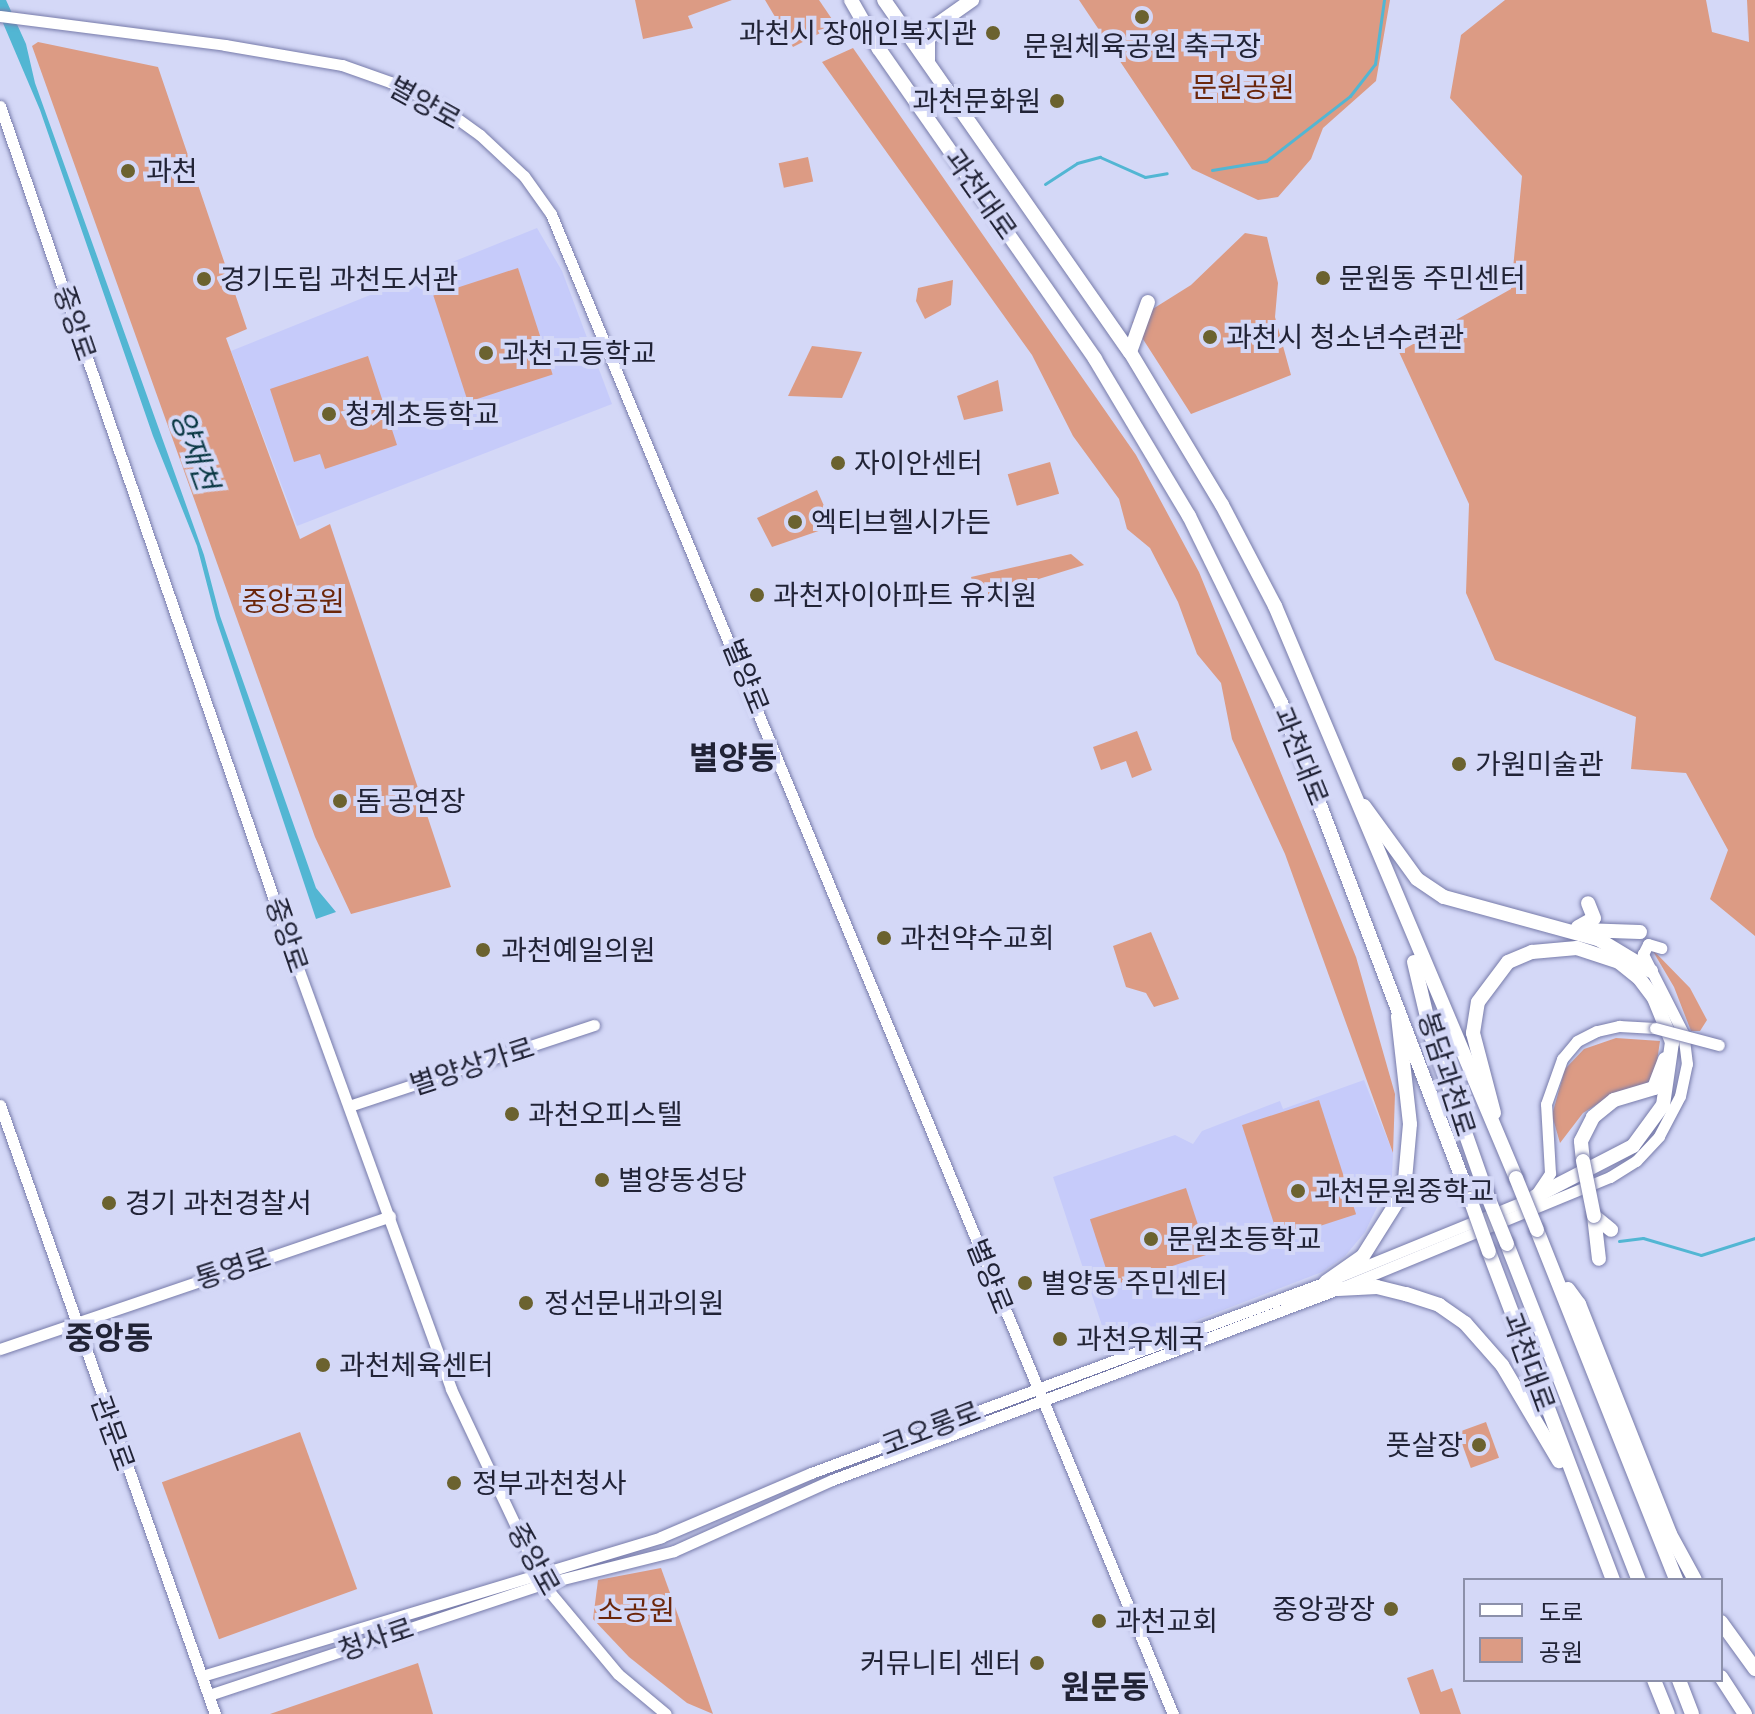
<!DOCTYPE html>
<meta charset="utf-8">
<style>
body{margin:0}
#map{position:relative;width:1755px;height:1714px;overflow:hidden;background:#d4d8f7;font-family:"Archivo Narrow","Noto Sans KR",sans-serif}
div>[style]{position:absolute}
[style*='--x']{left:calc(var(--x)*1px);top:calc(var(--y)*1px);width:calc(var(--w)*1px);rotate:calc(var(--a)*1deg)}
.built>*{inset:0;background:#c6cbfa}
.green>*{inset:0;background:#dc9b84;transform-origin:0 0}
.water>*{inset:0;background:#52b6d3}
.stream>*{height:3px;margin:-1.5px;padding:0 1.5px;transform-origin:1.5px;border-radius:1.5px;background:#52b6d3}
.roads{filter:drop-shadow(0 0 2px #777baa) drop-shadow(0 0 2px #777baa)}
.tertiary>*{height:11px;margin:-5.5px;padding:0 5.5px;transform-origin:5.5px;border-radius:5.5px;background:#fff}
.trunk>*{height:14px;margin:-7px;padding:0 7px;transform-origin:7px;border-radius:7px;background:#fff}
.bridges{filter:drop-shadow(0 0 2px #777baa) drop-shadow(0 0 2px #777baa)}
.tertiary-bridge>*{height:11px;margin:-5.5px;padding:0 5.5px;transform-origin:5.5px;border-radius:5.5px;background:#fff}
.trunk-bridge>*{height:14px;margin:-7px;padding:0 7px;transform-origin:7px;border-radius:7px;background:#fff}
.dots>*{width:22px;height:22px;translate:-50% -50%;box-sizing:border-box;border:4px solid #d4d8f7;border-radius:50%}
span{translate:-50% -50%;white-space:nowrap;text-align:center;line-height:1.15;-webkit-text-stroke:8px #d4d8f7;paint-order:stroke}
.poi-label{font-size:28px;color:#212336}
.right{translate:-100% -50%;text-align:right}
.left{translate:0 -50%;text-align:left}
.park-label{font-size:28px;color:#6b260a}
.street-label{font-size:28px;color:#212336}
.water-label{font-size:30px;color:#093844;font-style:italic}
.quarter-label{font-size:32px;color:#212336;font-weight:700}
.legend{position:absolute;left:1463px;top:1578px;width:260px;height:104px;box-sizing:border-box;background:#d4d8f7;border:2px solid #8c90aa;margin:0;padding:10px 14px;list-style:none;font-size:24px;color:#212336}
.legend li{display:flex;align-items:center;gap:16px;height:40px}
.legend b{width:40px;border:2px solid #8c90aa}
</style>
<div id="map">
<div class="built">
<div style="clip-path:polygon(537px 228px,562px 271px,612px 404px,297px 526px,231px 351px)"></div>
<div style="clip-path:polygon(1364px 1080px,1393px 1153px,1392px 1176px,1365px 1232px,1345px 1256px,1322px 1272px,1111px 1353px,1053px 1177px,1175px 1135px,1193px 1144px,1202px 1131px,1280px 1101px,1283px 1109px)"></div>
</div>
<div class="green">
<div style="clip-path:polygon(635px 0,732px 0,688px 16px,693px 28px,643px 39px)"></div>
<div style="clip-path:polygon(765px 0,819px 0,836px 25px,793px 47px)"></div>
<div style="clip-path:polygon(1079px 0,1390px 0,1376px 81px,1323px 128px,1311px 159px,1278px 197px,1258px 200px,1192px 169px)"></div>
<div style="clip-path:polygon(1505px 0,1706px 0,1712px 32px,1749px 42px,1747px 0,1755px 0,1755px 936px,1710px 899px,1728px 850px,1686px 773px,1631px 769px,1636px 717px,1495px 660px,1466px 593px,1469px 504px,1399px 352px,1511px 289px,1522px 176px,1450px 98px,1461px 35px)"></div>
<div style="clip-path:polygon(38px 42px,158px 67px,247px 329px,226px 338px,300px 539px,330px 524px,451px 887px,351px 914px,315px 837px,32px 46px)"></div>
<div style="clip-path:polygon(853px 48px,1136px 455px,1199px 572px,1356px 957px,1395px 1094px,1393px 1153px,1285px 854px,1232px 739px,1221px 683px,1197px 654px,1178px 602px,1150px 548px,1127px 529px,1119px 499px,1073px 436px,1032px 355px,822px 62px)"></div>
<div style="left:808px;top:157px;width:25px;height:30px;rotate:78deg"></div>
<div style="clip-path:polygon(1245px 233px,1267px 237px,1278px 283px,1275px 317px,1291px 375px,1191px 414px,1132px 322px,1191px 285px)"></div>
<div style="left:518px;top:268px;width:112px;height:89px;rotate:72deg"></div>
<div style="clip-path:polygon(953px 280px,951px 305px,925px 319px,916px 301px,918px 288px)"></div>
<div style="clip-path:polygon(812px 346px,862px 352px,842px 398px,788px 396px)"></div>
<div style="clip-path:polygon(368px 356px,397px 445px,325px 469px,320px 454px,294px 462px,270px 389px)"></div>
<div style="clip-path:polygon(998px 380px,1003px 411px,964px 420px,957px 396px)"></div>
<div style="left:1050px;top:462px;width:33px;height:44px;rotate:74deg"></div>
<div style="clip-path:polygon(817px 490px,833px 526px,772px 547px,757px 518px)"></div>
<div style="clip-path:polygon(1071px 554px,1084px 565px,977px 598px,971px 577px)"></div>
<div style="clip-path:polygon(1137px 731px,1152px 770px,1132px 778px,1126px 761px,1101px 770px,1093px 747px)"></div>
<div style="clip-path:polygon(1151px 932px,1179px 999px,1154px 1007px,1146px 993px,1126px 987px,1113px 946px)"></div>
<div style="clip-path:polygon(1651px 948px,1690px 988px,1707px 1020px,1700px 1031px,1691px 1031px,1674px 987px)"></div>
<div style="clip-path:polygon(1616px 1038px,1660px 1041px,1655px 1075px,1647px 1084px,1615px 1093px,1583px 1113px,1560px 1143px,1552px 1115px,1565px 1069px,1584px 1049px)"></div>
<div style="left:1319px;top:1100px;width:120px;height:81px;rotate:72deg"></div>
<div style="left:1186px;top:1188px;width:70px;height:101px;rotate:72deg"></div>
<div style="left:1486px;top:1422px;width:38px;height:30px;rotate:70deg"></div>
<div style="left:300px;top:1432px;width:167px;height:147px;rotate:70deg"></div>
<div style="clip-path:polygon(661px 1568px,674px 1604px,713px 1714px,687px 1703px,629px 1657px,593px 1619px,598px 1580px)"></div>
<div style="clip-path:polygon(418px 1663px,433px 1714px,270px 1714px)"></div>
<div style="clip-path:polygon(1433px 1669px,1441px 1692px,1452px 1688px,1461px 1714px,1420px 1714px,1407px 1678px)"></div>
</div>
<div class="water">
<div style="clip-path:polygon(0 0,6px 0,26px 44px,35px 83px,204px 555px,220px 616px,316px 888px,336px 912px,316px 919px,216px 619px,197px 546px,153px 436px,40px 110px,0 16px)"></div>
</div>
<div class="stream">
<div style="--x:1212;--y:170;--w:55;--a:-9.5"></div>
<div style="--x:1266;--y:161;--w:106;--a:-37.7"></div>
<div style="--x:1350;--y:96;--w:41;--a:-52"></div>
<div style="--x:1375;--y:64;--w:65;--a:-82"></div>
<div style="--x:1045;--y:184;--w:38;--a:-33"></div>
<div style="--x:1077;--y:163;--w:24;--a:-15"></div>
<div style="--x:1100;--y:157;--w:49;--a:24"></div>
<div style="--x:1145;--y:177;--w:22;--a:-10"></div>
<div style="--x:1619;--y:1241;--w:24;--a:-7"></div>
<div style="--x:1643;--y:1238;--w:60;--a:16.3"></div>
<div style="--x:1701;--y:1255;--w:57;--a:-17.5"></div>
</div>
<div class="roads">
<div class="tertiary">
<div style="--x:0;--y:16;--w:227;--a:7.3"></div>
<div style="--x:225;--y:45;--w:119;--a:9.7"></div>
<div style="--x:342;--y:65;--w:51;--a:19.5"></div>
<div style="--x:390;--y:82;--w:52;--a:25.1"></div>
<div style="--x:437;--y:104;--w:53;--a:35.8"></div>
<div style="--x:480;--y:135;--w:60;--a:43"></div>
<div style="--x:524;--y:176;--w:47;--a:54.6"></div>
<div style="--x:551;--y:214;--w:1624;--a:67.48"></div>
<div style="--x:0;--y:106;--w:889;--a:70.95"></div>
<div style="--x:290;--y:946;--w:471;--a:70"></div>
<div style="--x:451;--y:1389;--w:216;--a:64.7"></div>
<div style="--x:543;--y:1584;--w:117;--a:50.2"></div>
<div style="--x:618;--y:1674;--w:62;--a:39.8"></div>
<div style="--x:0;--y:1105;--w:646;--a:70.56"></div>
<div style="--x:349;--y:1106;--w:258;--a:-18.3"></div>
<div style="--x:0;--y:1349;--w:412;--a:-18.8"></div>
<div style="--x:202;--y:1676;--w:480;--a:-16.8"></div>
<div style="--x:661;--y:1537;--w:163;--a:-23.1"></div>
<div style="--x:811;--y:1473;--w:549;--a:-20.35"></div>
<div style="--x:1326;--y:1282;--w:225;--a:-22.2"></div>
<div style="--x:1534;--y:1197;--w:29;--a:-56"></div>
<div style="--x:1550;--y:1173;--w:69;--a:-93.3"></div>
<div style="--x:1546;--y:1104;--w:48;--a:-70.4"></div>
<div style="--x:1562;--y:1059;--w:23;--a:-50"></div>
<div style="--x:1577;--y:1041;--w:22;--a:-27"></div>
<div style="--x:1597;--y:1031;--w:23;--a:-13"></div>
<div style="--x:1619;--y:1026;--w:36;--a:3"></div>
<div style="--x:209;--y:1695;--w:352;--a:-18.4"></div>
<div style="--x:543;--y:1584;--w:135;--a:-14.1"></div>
<div style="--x:674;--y:1551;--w:173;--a:-24.2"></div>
<div style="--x:832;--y:1480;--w:541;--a:-20.68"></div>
<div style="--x:1338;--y:1289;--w:294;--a:-22.4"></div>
<div style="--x:1610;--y:1177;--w:31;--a:-32"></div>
<div style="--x:1636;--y:1161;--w:34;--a:-47"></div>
<div style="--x:1659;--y:1136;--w:45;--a:-62.3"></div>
<div style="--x:1680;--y:1096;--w:33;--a:-78"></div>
<div style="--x:1687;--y:1064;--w:31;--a:-97"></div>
<div style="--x:1683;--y:1033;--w:89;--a:-116.9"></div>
<div style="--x:1643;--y:954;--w:11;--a:-63"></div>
<div style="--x:1648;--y:944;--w:14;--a:17"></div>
</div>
<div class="trunk">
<div style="--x:851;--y:0;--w:56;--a:60.3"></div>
<div style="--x:879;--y:49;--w:378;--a:55.1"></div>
<div style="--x:1095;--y:359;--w:183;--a:59.1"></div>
<div style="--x:1189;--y:516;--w:208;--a:63.8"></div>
<div style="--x:1281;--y:703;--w:531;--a:69.14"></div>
<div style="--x:884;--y:0;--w:429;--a:55.1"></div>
<div style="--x:1130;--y:352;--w:179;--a:59"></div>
<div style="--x:1222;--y:505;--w:114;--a:62.3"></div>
<div style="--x:1275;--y:606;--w:621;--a:67.15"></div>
<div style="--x:928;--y:61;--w:21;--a:-90"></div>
<div style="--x:928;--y:40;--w:19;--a:-58"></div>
<div style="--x:938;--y:24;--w:42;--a:-35.2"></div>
<div style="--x:1130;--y:352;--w:53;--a:-70.2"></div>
<div style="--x:1364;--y:806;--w:90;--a:54"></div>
<div style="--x:1417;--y:879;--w:32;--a:34"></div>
<div style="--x:1444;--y:897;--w:160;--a:15.3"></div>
<div style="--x:1598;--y:939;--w:62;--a:31.1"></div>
<div style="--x:1578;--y:927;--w:18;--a:-29"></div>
<div style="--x:1594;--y:918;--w:16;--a:-112"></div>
<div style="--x:1582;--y:930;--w:58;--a:2"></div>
<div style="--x:1414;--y:962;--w:78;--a:76.7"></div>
<div style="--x:1432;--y:1038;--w:163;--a:70.7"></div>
<div style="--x:1494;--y:1113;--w:83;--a:-104.7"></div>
<div style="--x:1473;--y:1033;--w:31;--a:-81"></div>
<div style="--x:1478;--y:1002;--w:50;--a:-53.1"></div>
<div style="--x:1508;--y:962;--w:26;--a:-23"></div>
<div style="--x:1532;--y:952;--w:45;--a:-5.1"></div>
<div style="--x:1577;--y:948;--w:44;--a:18.4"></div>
<div style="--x:1619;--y:962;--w:26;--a:39"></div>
<div style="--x:1639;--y:978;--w:25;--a:53"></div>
<div style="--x:1654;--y:998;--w:48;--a:67.8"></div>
<div style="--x:1672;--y:1042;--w:64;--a:98.1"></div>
<div style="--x:1663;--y:1105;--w:51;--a:126.2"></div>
<div style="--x:1633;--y:1146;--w:111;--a:152.7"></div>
<div style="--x:1583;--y:1161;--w:20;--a:-96"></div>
<div style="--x:1581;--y:1141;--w:27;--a:-63"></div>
<div style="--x:1593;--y:1117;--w:27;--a:-39"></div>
<div style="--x:1614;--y:1100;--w:42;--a:-16.7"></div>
<div style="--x:1654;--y:1088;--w:31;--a:-69"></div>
<div style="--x:1594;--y:1216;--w:43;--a:83.4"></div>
<div style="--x:1594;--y:1216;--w:22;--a:39"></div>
<div style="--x:1537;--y:1230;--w:377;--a:68.3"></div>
<div style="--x:1507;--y:1244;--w:361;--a:68.6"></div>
<div style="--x:1489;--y:1252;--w:351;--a:69.3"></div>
<div style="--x:1326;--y:1282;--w:45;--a:-35.1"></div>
<div style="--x:1363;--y:1256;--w:77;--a:-57.8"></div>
<div style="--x:1404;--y:1191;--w:67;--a:-84.9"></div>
<div style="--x:1410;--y:1124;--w:108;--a:-96.4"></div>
<div style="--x:1338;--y:1289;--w:39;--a:-3"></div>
<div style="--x:1377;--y:1287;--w:30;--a:14"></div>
<div style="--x:1406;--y:1294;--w:35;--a:18"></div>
<div style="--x:1439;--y:1305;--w:32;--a:35"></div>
<div style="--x:1465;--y:1323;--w:56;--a:48.6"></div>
<div style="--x:1502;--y:1365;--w:112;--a:59.3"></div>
<div style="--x:1568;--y:1289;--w:19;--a:54"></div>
<div style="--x:1579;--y:1304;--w:247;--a:68.4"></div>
<div style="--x:1670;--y:1534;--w:52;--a:61.5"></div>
<div style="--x:1721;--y:1622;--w:58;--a:54.1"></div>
<div style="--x:1721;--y:1677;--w:44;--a:57"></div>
<div style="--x:1654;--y:1680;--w:37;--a:68"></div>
<div style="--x:1679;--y:1680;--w:36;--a:69"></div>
</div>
</div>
<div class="bridges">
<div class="tertiary-bridge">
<div style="--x:1655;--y:1028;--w:66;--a:14.9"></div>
</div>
<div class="trunk-bridge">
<div style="--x:1583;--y:1161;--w:56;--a:78.7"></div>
<div style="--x:1516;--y:1178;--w:56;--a:68"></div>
<div style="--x:1486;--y:1192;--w:56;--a:68"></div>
<div style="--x:1470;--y:1199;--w:56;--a:70.3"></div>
</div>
</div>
<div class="dots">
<div style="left:1142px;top:17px;background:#6b622f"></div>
<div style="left:993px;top:33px;background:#6b622f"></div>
<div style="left:1057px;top:101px;background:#6b622f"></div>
<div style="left:128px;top:171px;background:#6b622f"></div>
<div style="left:1323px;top:278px;background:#6b622f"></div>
<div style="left:204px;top:279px;background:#6b622f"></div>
<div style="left:1210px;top:337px;background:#6b622f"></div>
<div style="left:486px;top:353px;background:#6b622f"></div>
<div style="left:329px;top:414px;background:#6b622f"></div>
<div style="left:838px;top:463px;background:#6b622f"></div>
<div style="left:795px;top:522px;background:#6b622f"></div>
<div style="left:757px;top:595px;background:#6b622f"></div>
<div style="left:1459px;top:764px;background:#6b622f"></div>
<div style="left:340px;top:801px;background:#6b622f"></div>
<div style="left:884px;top:938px;background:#6b622f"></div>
<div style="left:483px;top:950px;background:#6b622f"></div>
<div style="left:512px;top:1114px;background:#6b622f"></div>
<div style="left:602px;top:1180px;background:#6b622f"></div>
<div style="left:1298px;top:1191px;background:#6b622f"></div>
<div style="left:109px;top:1203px;background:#6b622f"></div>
<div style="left:1151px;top:1239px;background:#6b622f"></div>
<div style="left:1025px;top:1283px;background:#6b622f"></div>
<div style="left:526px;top:1303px;background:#6b622f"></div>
<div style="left:1060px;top:1339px;background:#6b622f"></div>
<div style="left:323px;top:1365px;background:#6b622f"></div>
<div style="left:1479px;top:1445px;background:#6b622f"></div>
<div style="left:454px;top:1483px;background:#6b622f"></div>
<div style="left:1391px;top:1609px;background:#6b622f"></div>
<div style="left:1099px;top:1621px;background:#6b622f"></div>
<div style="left:1037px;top:1663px;background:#6b622f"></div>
</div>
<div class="poi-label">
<span class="right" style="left:977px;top:33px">과천시 장애인복지관</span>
<span style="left:1142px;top:46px">문원체육공원 축구장</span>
<span class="right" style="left:1041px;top:101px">과천문화원</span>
<span class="left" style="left:146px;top:171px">과천</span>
<span class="left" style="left:1339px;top:278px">문원동 주민센터</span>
<span class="left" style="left:220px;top:279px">경기도립 과천도서관</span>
<span class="left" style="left:1226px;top:337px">과천시 청소년수련관</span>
<span class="left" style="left:502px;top:353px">과천고등학교</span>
<span class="left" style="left:345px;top:414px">청계초등학교</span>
<span class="left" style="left:854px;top:463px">자이안센터</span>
<span class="left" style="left:811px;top:522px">엑티브헬시가든</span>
<span class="left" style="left:773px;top:595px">과천자이아파트 유치원</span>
<span class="left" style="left:1475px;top:764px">가원미술관</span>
<span class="left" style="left:356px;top:801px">돔 공연장</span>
<span class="left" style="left:900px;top:938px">과천약수교회</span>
<span class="left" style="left:501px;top:950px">과천예일의원</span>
<span class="left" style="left:528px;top:1114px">과천오피스텔</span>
<span class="left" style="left:618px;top:1180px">별양동성당</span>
<span class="left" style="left:1314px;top:1191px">과천문원중학교</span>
<span class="left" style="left:125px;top:1203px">경기 과천경찰서</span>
<span class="left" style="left:1167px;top:1239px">문원초등학교</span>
<span class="left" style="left:1041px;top:1283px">별양동 주민센터</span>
<span class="left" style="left:544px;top:1303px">정선문내과의원</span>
<span class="left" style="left:1076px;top:1339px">과천우체국</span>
<span class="left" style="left:339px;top:1365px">과천체육센터</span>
<span class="right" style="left:1463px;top:1445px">풋살장</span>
<span class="left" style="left:472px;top:1483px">정부과천청사</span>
<span class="right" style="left:1375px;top:1609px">중앙광장</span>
<span class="left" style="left:1115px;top:1621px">과천교회</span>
<span class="right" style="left:1021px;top:1663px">커뮤니티 센터</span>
</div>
<div class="park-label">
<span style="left:1243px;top:87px">문원공원</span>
<span style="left:293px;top:601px">중앙공원</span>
<span style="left:636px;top:1610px">소공원</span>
</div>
<div class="street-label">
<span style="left:425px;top:103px;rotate:29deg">별양로</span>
<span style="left:981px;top:194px;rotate:55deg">과천대로</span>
<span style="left:75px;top:323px;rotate:71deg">중앙로</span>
<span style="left:746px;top:676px;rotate:68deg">별양로</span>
<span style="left:1301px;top:756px;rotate:68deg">과천대로</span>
<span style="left:287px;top:935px;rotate:71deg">중앙로</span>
<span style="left:472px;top:1066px;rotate:-18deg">별양상가로</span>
<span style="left:1447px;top:1074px;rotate:72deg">봉담과천로</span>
<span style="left:233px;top:1268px;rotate:-18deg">통영로</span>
<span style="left:990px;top:1276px;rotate:68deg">별양로</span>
<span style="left:1529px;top:1362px;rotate:70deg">과천대로</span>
<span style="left:931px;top:1428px;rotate:-21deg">코오롱로</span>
<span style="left:113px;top:1433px;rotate:70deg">관문로</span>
<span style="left:534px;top:1559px;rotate:61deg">중앙로</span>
<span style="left:376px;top:1639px;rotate:-19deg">청사로</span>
</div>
<div class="water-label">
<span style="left:195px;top:450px;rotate:70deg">양재천</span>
</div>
<div class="quarter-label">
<span style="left:733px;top:758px">별양동</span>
<span style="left:109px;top:1338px">중앙동</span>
<span style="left:1105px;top:1687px">원문동</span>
</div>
<ul class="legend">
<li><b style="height:10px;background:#fff"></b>도로</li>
<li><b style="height:22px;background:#dc9b84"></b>공원</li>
</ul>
</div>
